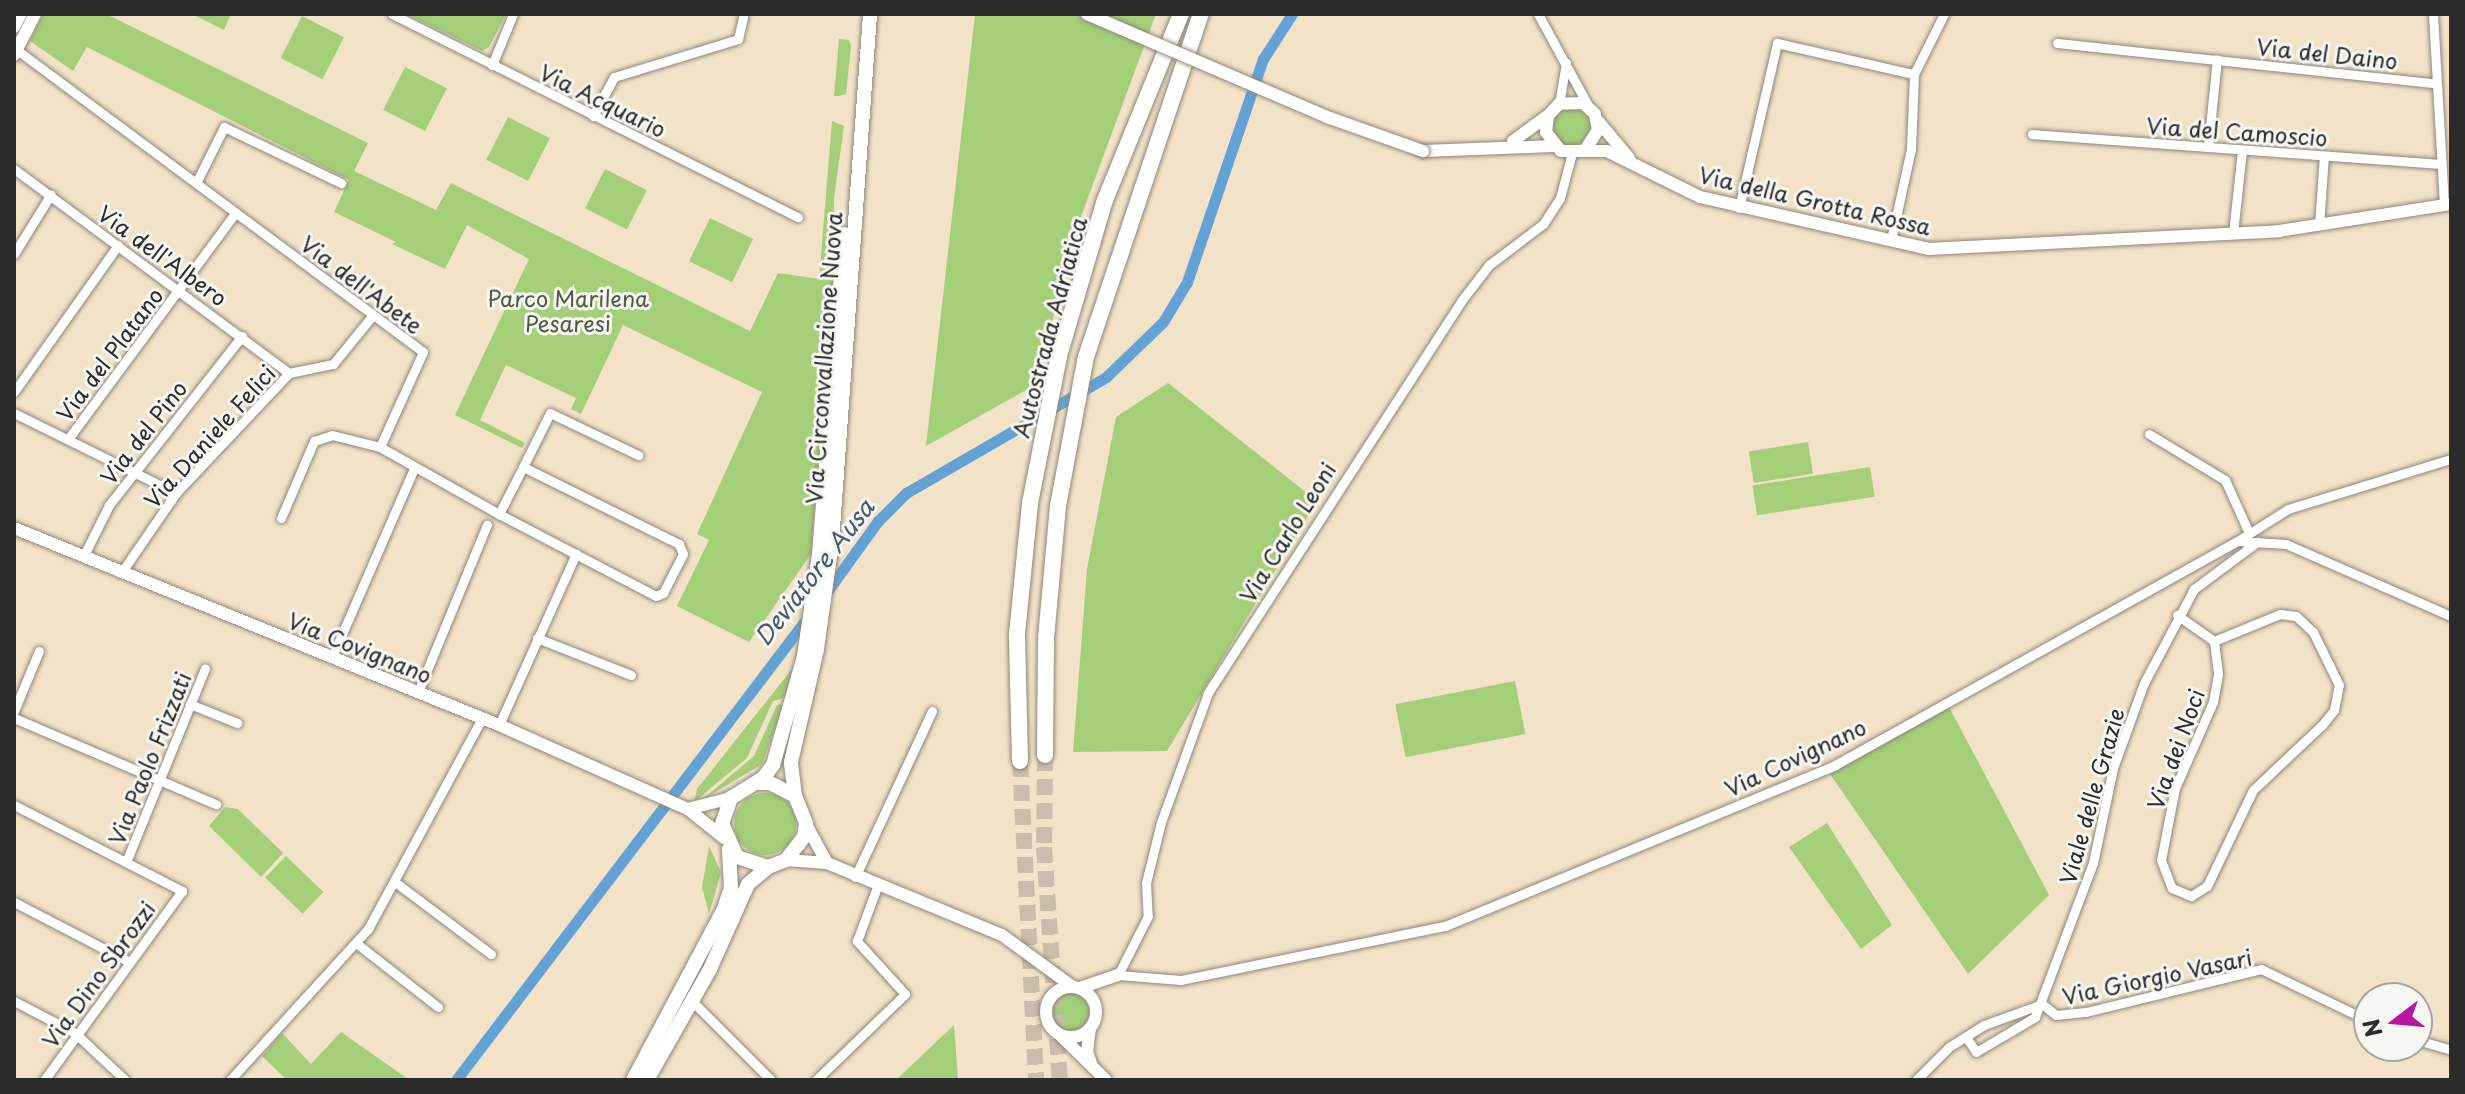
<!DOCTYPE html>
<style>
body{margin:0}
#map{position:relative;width:2465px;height:1094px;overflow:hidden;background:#f2e2c8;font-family:"Playpen Sans",sans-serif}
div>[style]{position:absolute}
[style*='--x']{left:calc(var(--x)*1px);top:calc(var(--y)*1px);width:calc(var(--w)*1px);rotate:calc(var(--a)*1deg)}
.green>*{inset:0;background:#a5ce79;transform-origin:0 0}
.round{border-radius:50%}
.canal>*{height:11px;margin:-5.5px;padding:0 5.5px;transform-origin:5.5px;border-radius:5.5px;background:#64a2d6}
.highway-tunnel>*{height:16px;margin-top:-8px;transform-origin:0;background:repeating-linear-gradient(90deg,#cabda9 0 16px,transparent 0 24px)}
.roads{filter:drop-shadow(0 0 2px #8e867a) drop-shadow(0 0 2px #8e867a)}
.street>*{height:9px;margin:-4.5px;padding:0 4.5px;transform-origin:4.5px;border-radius:4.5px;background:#fff}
.secondary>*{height:12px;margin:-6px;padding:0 6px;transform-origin:6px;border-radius:6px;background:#fff}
.secondary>.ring{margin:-6px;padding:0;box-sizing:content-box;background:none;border:12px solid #fff;border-radius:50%}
.primary>*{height:14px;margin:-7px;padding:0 7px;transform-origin:7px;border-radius:7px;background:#fff}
.highway>*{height:16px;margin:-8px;padding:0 8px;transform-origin:8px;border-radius:8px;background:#fff}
.bridges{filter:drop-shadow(0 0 2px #8e867a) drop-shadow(0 0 2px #8e867a)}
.secondary-bridge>*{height:12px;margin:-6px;padding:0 6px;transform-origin:6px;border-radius:6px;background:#fff}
span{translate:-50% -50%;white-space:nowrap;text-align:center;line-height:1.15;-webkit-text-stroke:6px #f6f6f2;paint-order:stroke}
.street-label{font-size:22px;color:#2b2b2b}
.park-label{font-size:22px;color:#505c42}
.water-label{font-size:24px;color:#425b6f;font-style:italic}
.frame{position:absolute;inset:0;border:16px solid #2b2b2b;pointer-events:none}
.north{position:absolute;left:2353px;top:982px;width:80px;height:80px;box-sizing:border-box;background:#f6f6f2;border:2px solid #a5a5a2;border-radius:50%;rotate:254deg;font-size:22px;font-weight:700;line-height:32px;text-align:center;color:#2b2b2b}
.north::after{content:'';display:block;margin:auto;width:28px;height:36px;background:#b5179e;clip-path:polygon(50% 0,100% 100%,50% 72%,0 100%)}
</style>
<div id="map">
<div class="green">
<div style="clip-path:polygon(43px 14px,106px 14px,368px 143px,354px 171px,436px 210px,451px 183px,750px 331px,778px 273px,819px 279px,832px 121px,844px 126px,834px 198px,833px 281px,811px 554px,749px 642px,677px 606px,709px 540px,697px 534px,762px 392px,623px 325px,581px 414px,571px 409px,576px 398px,506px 365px,480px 420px,525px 443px,522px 448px,455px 415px,529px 259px,467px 225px,445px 269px,392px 244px,396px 242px,334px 212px,349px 180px,87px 47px,73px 71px,30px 41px)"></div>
<div style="clip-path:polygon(192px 14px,231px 14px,224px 30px)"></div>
<div style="clip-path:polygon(406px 14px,506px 14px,489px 47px,482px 51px)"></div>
<div style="clip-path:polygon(975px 14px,1156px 14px,1079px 222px,1035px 385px,926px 446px)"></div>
<div style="left:302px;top:16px;width:47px;height:47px;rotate:27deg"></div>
<div style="clip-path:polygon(839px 39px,849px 40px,851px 46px,846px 94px,839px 96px,834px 96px)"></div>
<div style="left:405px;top:67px;width:47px;height:48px;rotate:27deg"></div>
<div class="round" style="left:1552px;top:108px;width:38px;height:38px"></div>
<div style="left:508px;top:117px;width:47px;height:48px;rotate:27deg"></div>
<div style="left:605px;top:169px;width:47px;height:44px;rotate:27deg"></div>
<div style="left:710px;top:218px;width:48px;height:48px;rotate:26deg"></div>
<div style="clip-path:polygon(1168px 383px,1317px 501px,1167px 751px,1073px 752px,1087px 569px,1116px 417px)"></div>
<div style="left:1808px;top:442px;width:32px;height:60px;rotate:81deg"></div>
<div style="left:1870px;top:467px;width:30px;height:119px;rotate:81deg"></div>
<div style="clip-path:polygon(792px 669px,787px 697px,773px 701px,747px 758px,694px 802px,697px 789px)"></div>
<div style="left:1515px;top:681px;width:54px;height:122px;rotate:79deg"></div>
<div style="clip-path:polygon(784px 704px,762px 764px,702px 800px,754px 756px,777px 705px)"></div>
<div style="clip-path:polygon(1949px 707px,2049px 895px,1968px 974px,1830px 774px)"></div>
<div class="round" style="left:734px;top:793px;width:62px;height:62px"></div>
<div style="clip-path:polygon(225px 807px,238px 809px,283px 853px,261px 877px,209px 826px)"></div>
<div style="clip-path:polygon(1827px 823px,1892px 925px,1861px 949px,1789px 847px)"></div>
<div style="clip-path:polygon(709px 846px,721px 872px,709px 914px,702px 887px)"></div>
<div style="left:286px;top:856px;width:52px;height:30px;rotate:44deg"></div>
<div class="round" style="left:1051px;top:992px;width:40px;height:40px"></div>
<div style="clip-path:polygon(954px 1025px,958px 1080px,896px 1080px)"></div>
<div style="clip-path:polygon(341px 1032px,408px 1079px,287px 1080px,262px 1056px,282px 1033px,311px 1064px)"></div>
</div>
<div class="canal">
<div style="--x:826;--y:593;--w:89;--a:-54.2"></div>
<div style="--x:878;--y:521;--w:40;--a:-45"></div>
<div style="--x:906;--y:493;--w:231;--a:-30.1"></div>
<div style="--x:1106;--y:377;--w:79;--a:-44"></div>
<div style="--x:1163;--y:322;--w:47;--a:-59"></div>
<div style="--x:1187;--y:282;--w:236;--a:-71.2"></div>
<div style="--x:1263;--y:59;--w:54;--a:-57.2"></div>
<div style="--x:456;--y:1080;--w:587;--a:-52.76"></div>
</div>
<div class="highway-tunnel">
<div style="--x:1045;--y:755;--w:92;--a:90.6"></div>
<div style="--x:1044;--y:847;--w:234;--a:86.1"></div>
<div style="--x:1020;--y:761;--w:319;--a:87.1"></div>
</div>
<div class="roads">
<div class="street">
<div style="--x:392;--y:14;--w:454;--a:26.6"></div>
<div style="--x:1538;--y:14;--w:106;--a:61.3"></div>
<div style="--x:2433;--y:14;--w:191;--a:86.7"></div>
<div style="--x:2057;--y:43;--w:378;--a:6.1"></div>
<div style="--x:17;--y:50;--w:506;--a:36.64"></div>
<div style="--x:423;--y:352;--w:104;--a:114.4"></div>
<div style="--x:380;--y:447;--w:137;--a:29.4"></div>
<div style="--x:499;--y:514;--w:177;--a:27.6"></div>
<div style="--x:656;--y:596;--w:8;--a:-23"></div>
<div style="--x:663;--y:593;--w:44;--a:-62.9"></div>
<div style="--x:683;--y:554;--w:11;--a:-112"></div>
<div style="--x:679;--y:544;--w:174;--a:-153.7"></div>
<div style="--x:523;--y:467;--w:53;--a:117.1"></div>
<div style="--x:492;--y:65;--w:55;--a:-67.6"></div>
<div style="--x:1559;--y:104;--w:42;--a:-80.3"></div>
<div style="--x:593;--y:116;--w:44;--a:-61.7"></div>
<div style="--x:614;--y:77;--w:130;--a:-17"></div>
<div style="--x:738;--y:39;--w:26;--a:-77"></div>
<div style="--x:2032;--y:134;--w:409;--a:4.2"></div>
<div style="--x:2208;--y:147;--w:88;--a:-84.2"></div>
<div style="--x:1572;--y:153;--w:47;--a:104.9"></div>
<div style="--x:1560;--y:198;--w:31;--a:123"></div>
<div style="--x:1543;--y:224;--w:68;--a:142.8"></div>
<div style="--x:1489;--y:265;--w:44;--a:127.6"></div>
<div style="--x:1462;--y:300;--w:468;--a:122.9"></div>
<div style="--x:1208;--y:693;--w:137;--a:110"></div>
<div style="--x:1161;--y:822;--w:63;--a:103.8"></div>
<div style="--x:1146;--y:883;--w:33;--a:87"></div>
<div style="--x:1148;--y:916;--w:66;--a:117"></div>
<div style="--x:1118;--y:975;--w:63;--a:4.5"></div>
<div style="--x:1181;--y:980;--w:269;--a:-11.6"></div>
<div style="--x:1445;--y:926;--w:422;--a:-22.4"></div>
<div style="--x:1835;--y:765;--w:461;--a:-29.1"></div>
<div style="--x:2238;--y:541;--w:48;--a:3.6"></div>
<div style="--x:2286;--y:544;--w:180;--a:23.6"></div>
<div style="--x:14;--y:169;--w:342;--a:36.6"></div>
<div style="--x:196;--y:183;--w:63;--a:-63.4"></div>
<div style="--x:224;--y:127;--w:130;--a:25.6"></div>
<div style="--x:1739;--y:208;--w:169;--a:-77"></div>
<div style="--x:1777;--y:43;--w:140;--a:12.8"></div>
<div style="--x:2319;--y:225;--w:69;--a:-85.9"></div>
<div style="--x:2233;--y:233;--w:83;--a:-83.8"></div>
<div style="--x:1891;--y:240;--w:93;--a:-77.6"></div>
<div style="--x:1911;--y:149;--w:75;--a:-87.7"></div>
<div style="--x:1914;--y:74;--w:67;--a:-63.4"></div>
<div style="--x:14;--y:254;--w:70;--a:-58.3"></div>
<div style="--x:14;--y:392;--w:180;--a:-54.7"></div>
<div style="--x:14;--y:413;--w:181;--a:26.3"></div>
<div style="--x:2149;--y:434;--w:89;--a:31.2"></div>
<div style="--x:2225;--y:480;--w:58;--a:65.6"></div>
<div style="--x:68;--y:439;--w:281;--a:-53.5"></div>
<div style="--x:523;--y:467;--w:60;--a:-63.4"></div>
<div style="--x:550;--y:413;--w:98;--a:25.5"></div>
<div style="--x:281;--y:518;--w:84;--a:-66.8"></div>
<div style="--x:314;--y:441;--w:19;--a:-18"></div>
<div style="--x:332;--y:435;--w:49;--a:14"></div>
<div style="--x:2239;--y:540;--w:58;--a:-32.3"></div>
<div style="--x:2288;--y:509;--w:170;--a:-17.1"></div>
<div style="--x:83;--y:557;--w:58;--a:-63.4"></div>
<div style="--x:109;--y:505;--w:215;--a:-51.8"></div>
<div style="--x:121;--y:573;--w:97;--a:-55.5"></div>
<div style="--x:176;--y:493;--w:165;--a:-46.7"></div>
<div style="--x:289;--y:373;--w:45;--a:-11.6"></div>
<div style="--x:333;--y:364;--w:63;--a:-50.8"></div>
<div style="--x:2177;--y:615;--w:45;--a:35.1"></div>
<div style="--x:2214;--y:641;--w:33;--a:83"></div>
<div style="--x:2218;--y:674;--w:28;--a:100"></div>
<div style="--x:2213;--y:702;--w:94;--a:113.8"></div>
<div style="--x:2175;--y:788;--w:73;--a:101"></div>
<div style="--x:2161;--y:860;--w:30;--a:69"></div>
<div style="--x:2172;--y:888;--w:21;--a:23"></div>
<div style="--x:2191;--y:896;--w:19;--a:-32"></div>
<div style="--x:2207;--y:886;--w:106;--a:-64.4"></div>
<div style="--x:2253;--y:790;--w:95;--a:-43.3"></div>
<div style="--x:2322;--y:725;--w:19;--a:-51"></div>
<div style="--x:2334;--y:710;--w:25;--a:-79"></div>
<div style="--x:2339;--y:685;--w:59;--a:-116.1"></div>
<div style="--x:2313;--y:632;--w:23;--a:-137"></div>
<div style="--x:2296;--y:616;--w:16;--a:-173"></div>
<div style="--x:2280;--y:614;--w:71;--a:157.8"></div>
<div style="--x:537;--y:638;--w:101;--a:21.5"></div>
<div style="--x:332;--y:657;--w:206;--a:-66.5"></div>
<div style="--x:418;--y:692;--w:181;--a:-67.6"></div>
<div style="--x:190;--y:704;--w:51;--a:22"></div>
<div style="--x:14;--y:711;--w:65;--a:-67.4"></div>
<div style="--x:14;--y:718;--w:220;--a:23.1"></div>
<div style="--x:499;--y:725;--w:188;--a:-65.8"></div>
<div style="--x:14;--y:805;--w:189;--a:27.1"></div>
<div style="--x:182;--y:891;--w:234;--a:126.1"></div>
<div style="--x:126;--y:862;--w:209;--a:-67.8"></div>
<div style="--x:855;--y:877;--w:183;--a:-65.1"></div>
<div style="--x:395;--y:882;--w:120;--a:36.9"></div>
<div style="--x:14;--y:902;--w:128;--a:27.4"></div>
<div style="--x:356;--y:943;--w:104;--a:38"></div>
<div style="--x:14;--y:1001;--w:69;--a:27.7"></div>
<div style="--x:75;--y:1033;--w:69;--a:43.2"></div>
<div style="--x:693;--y:1002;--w:110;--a:45"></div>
<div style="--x:2042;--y:1004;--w:18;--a:38"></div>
<div style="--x:2056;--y:1015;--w:30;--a:-6"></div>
<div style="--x:2086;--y:1012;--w:180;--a:-13.8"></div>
<div style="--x:2261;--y:969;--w:120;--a:25.7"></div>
<div style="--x:1966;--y:1037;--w:18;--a:56"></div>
<div style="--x:1976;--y:1052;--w:69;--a:-30.7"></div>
<div style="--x:2035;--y:1017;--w:165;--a:-69.4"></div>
<div style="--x:2093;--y:863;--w:97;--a:-78.1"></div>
<div style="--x:2113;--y:768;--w:90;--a:-70"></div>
<div style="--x:2144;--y:683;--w:106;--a:-62"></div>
<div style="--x:2194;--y:589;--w:79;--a:-36.7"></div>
<div style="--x:2417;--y:1040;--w:35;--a:16"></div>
<div style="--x:230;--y:1080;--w:205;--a:-47.6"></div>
<div style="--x:368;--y:929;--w:240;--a:-61.6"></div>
<div style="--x:816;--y:1080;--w:124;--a:-44"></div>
<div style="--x:905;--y:994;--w:72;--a:-132.2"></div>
<div style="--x:857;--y:941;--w:58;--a:-69.7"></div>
<div style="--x:1916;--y:1080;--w:47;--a:-45"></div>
<div style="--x:1949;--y:1047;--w:41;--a:-32.2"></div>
<div style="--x:1984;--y:1025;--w:62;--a:-19.9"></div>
</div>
<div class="secondary">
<div style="--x:14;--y:27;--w:15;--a:-62"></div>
<div style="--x:14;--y:55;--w:46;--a:-62.9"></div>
<div style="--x:1598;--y:121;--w:48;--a:50"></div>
<div style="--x:1513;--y:141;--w:41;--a:-36"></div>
<div style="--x:1585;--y:150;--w:24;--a:-57"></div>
<div style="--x:1598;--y:130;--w:16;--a:-101"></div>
<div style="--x:1595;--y:114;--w:16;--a:-137"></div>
<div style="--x:1583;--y:103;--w:24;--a:178"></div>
<div style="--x:1559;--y:104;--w:16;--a:133"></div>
<div style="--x:1548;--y:116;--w:16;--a:97"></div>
<div style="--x:1546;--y:132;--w:24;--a:52"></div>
<div style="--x:1561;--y:151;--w:46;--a:0"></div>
<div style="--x:1607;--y:151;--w:104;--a:26.3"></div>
<div style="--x:1700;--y:197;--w:235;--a:12.8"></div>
<div style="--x:1929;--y:249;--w:350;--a:-2.9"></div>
<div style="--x:2279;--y:231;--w:174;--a:-8.9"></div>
<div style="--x:1423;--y:151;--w:131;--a:-2.2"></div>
<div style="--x:14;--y:528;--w:523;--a:22.11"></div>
<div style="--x:499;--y:725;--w:207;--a:24"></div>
<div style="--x:688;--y:809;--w:46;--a:38.9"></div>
<div style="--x:688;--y:809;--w:44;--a:-14.3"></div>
<div style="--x:806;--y:824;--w:44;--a:61.7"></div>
<div style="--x:786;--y:860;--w:41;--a:4.2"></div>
<div style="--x:827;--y:863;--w:189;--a:22.4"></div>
<div style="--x:1002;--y:935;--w:88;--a:36.2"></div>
<div class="ring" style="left:1046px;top:987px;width:38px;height:38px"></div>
<div style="--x:1080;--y:988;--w:40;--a:-18.9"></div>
<div style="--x:1090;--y:1028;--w:23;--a:97"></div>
<div style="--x:1087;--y:1051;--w:16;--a:72"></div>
<div style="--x:1061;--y:1036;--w:63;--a:44.4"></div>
</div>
<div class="primary">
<div style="--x:756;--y:783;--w:14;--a:0"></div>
<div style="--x:770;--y:783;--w:28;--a:27"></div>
<div style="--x:768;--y:867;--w:33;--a:-162"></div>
<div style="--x:737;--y:857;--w:36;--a:-114"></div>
<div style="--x:722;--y:824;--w:28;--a:-71"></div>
<div style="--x:731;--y:798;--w:39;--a:-32"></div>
<div style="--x:764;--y:777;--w:15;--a:-53"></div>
<div style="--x:773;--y:765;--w:113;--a:-74.1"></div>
<div style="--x:804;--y:656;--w:102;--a:-81.6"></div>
<div style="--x:819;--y:555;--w:322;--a:-85.5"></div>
<div style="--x:633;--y:1080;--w:194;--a:-62"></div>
<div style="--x:724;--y:909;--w:22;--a:-72"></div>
<div style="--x:731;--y:888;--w:39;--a:-93"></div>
<div style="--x:647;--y:1080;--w:128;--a:-60.4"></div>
<div style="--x:710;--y:969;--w:93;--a:-65.9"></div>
<div style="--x:748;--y:884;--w:26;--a:-40"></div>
<div style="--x:768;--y:867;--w:19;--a:-21"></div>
<div style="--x:786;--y:860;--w:29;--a:-52"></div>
<div style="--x:804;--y:837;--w:14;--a:-82"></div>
<div style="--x:806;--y:823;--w:29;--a:-112"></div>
<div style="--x:795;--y:796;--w:34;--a:-97"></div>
<div style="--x:791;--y:762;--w:116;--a:-77"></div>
<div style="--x:817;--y:649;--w:108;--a:-82"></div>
<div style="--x:832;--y:542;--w:529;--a:-85.88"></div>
</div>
<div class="highway">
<div style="--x:1045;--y:755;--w:117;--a:-89.5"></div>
<div style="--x:1046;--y:638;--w:133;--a:-84.8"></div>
<div style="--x:1058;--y:506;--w:152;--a:-79.4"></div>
<div style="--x:1086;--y:357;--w:362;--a:-71.5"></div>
<div style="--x:1020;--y:761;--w:127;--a:-91.4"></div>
<div style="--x:1017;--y:634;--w:132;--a:-84.3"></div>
<div style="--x:1030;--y:503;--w:150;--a:-78.8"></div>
<div style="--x:1059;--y:356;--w:163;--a:-73.6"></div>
<div style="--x:1105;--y:200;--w:201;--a:-67.8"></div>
</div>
</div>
<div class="bridges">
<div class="secondary-bridge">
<div style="--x:1087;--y:14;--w:261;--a:23.2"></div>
<div style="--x:1327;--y:117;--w:102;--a:19.5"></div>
</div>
</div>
<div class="street-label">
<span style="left:2327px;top:53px;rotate:6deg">Via del Daino</span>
<span style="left:603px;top:100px;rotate:26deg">Via Acquario</span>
<span style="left:2237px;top:131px;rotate:4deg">Via del Camoscio</span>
<span style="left:1815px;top:200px;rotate:13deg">Via della Grotta Rossa</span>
<span style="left:163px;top:255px;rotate:36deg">Via dell'Albero</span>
<span style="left:362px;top:284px;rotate:37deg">Via dell'Abete</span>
<span style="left:1049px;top:327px;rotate:-75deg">Autostrada Adriatica</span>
<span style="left:109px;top:354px;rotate:-53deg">Via del Platano</span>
<span style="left:823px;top:358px;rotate:-86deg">Via Circonvallazione Nuova</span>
<span style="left:143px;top:432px;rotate:-52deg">Via del Pino</span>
<span style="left:209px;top:436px;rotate:-48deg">Via Daniele Felici</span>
<span style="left:1287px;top:532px;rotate:-58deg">Via Carlo Leoni</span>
<span style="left:360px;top:647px;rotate:22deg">Via Covignano</span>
<span style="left:2175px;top:749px;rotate:-70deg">Via dei Noci</span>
<span style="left:1795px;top:757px;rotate:-25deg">Via Covignano</span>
<span style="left:149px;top:758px;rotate:-68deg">Via Paolo Frizzati</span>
<span style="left:2091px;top:796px;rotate:-74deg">Viale delle Grazie</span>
<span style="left:98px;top:974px;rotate:-54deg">Via Dino Sbrozzi</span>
<span style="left:2157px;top:976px;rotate:-12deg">Via Giorgio Vasari</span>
</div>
<div class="park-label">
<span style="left:568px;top:310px">Parco Marilena<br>Pesaresi</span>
</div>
<div class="water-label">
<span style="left:814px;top:572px;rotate:-52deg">Deviatore Ausa</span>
</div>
<div class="frame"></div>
<div class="north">N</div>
</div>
